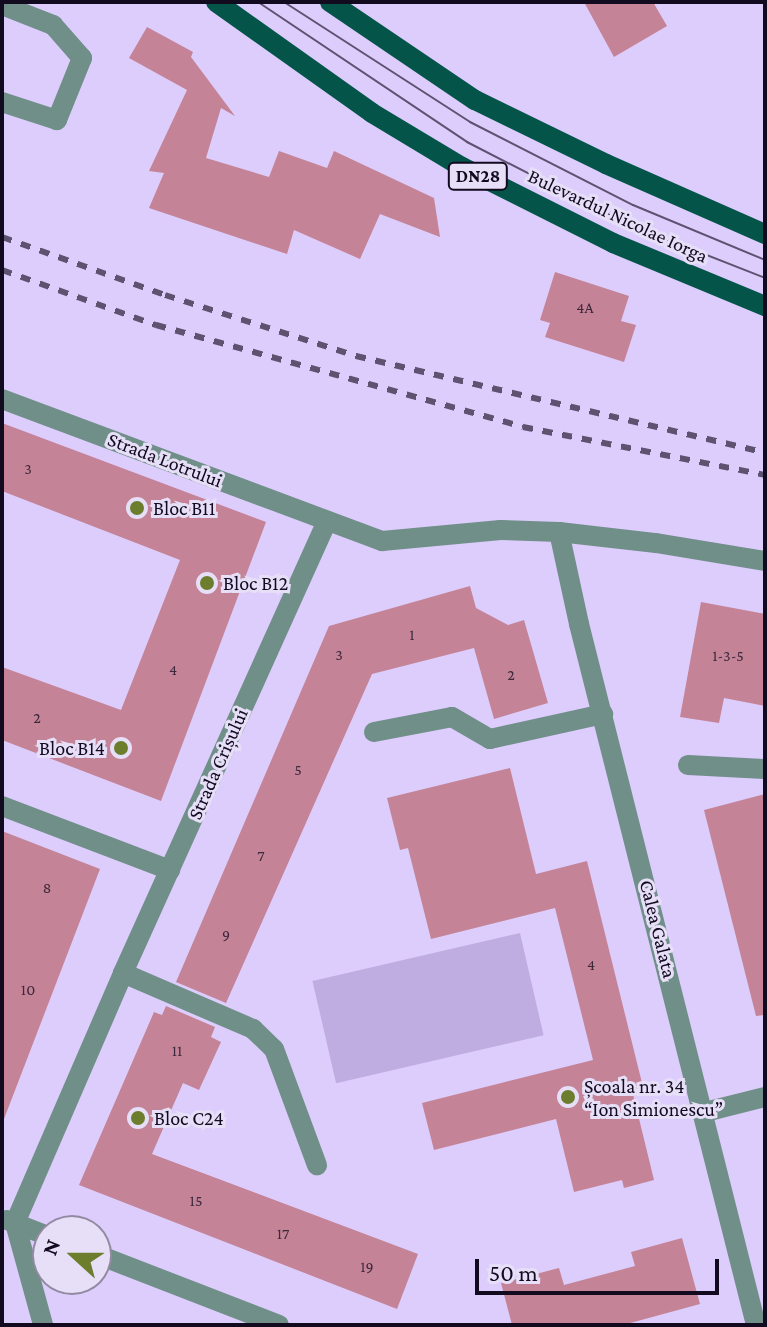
<!DOCTYPE html>
<meta charset="utf-8">
<style>
body{margin:0}
#map{position:relative;width:767px;height:1327px;overflow:hidden;background:#ddcdfc;font-family:"Crimson Pro",serif}
div>[style]{position:absolute}
[style*='--x']{left:calc(var(--x)*1px);top:calc(var(--y)*1px);width:calc(var(--w)*1px);rotate:calc(var(--a)*1deg)}
.green>*{inset:0;background:#bfade1;transform-origin:0 0}
.building>*{inset:0;background:#c48396}
.minor>*{height:20px;margin:-10px;padding:0 10px;transform-origin:10px;border-radius:10px;background:#6f8f88}
.major>*{height:20px;margin:-10px;padding:0 10px;transform-origin:10px;border-radius:10px;background:#04544a}
.tram>*{height:2px;margin:-1px;padding:0 1px;transform-origin:1px;border-radius:1px;background:#5d5270}
.rail>*{height:6px;margin-top:-3px;transform-origin:0;background:repeating-linear-gradient(90deg,#5d5270 0 10px,transparent 0 20px)}
.dots>*{width:22px;height:22px;translate:-50% -50%;box-sizing:border-box;border:4px solid #e6dff7;border-radius:50%}
span{translate:-50% -50%;white-space:nowrap;text-align:center;line-height:1.15;-webkit-text-stroke:6px #e6dff7;paint-order:stroke}
.number-label{font-size:16px;color:#3e283c}
.number-label span{-webkit-text-stroke-width:0}
.shield-label span{padding:2px 6px;background:#e6dff7;border:2px solid;border-radius:6px;-webkit-text-stroke-width:0}
.shield-label{font-size:18px;color:#120a1e;font-weight:700}
.street-label{font-size:20px;color:#120a1e}
.poi-label{font-size:20px;color:#120a1e}
.left{translate:0 -50%;text-align:left}
.right{translate:-100% -50%;text-align:right}
.frame{position:absolute;inset:0;border:4px solid #120a1e;pointer-events:none}
.north{position:absolute;left:32px;top:1215px;width:80px;height:80px;box-sizing:border-box;background:#e6dff7;border:2px solid #918aa0;border-radius:50%;rotate:291deg;font-size:22px;font-weight:700;line-height:32px;text-align:center;color:#120a1e}
.north::after{content:'';display:block;margin:auto;width:28px;height:36px;background:#6c7e2d;clip-path:polygon(50% 0,100% 100%,50% 72%,0 100%)}
.scale{position:absolute;left:475px;top:1259px;width:244px;height:36px;box-sizing:border-box;border:4px solid #120a1e;border-top:0;padding-left:10px;font-size:24px;line-height:28px;white-space:nowrap;color:#120a1e;-webkit-text-stroke:6px #e6dff7;paint-order:stroke}
</style>
<div id="map">
<div class="green">
<div style="left:520px;top:933px;width:105px;height:213px;rotate:77deg"></div>
</div>
<div class="building">
<div style="clip-path:polygon(584px 2px,653px 2px,667px 26px,614px 57px)"></div>
<div style="clip-path:polygon(147px 27px,193px 52px,191px 57px,235px 116px,221px 108px,206px 158px,269px 177px,279px 151px,327px 168px,334px 151px,434px 198px,440px 237px,380px 214px,360px 259px,294px 230px,287px 254px,149px 208px,164px 173px,149px 171px,187px 90px,129px 58px)"></div>
<div style="clip-path:polygon(555px 272px,629px 296px,621px 321px,636px 325px,624px 362px,545px 337px,550px 323px,540px 320px)"></div>
<div style="clip-path:polygon(2px 423px,266px 522px,161px 801px,2px 740px,2px 667px,121px 710px,180px 560px,2px 491px)"></div>
<div style="clip-path:polygon(470px 586px,476px 608px,508px 625px,524px 620px,548px 703px,494px 719px,474px 648px,372px 674px,226px 1003px,176px 982px,329px 626px)"></div>
<div style="clip-path:polygon(701px 602px,765px 614px,765px 706px,724px 698px,719px 723px,680px 717px)"></div>
<div style="clip-path:polygon(510px 768px,536px 874px,587px 861px,643px 1087px,632px 1090px,654px 1180px,624px 1188px,622px 1180px,574px 1192px,556px 1119px,434px 1150px,422px 1103px,593px 1060px,555px 908px,431px 939px,408px 848px,400px 850px,387px 798px)"></div>
<div style="clip-path:polygon(765px 794px,765px 1015px,756px 1016px,704px 810px)"></div>
<div style="clip-path:polygon(2px 831px,100px 869px,4px 1119px,2px 1119px)"></div>
<div style="clip-path:polygon(166px 1006px,215px 1027px,211px 1037px,221px 1042px,199px 1090px,183px 1083px,152px 1154px,418px 1254px,397px 1309px,79px 1185px,154px 1012px,162px 1015px)"></div>
<div style="clip-path:polygon(682px 1238px,700px 1304px,623px 1325px,512px 1325px,501px 1283px,559px 1268px,564px 1285px,635px 1266px,631px 1252px)"></div>
</div>
<div class="minor">
<div style="--x:2;--y:5;--w:55;--a:21.4"></div>
<div style="--x:53;--y:25;--w:44;--a:48.7"></div>
<div style="--x:82;--y:58;--w:67;--a:112"></div>
<div style="--x:57;--y:120;--w:58;--a:-161.9"></div>
<div style="--x:2;--y:399;--w:406;--a:20.5"></div>
<div style="--x:382;--y:541;--w:119;--a:-5.3"></div>
<div style="--x:500;--y:530;--w:59;--a:1.9"></div>
<div style="--x:559;--y:532;--w:98;--a:6.5"></div>
<div style="--x:656;--y:543;--w:110;--a:9.4"></div>
<div style="--x:559;--y:532;--w:94;--a:77.7"></div>
<div style="--x:579;--y:624;--w:723;--a:75.83"></div>
<div style="--x:374;--y:732;--w:79;--a:-10.9"></div>
<div style="--x:452;--y:717;--w:44;--a:30.1"></div>
<div style="--x:490;--y:739;--w:116;--a:-12.5"></div>
<div style="--x:688;--y:765;--w:77;--a:3"></div>
<div style="--x:2;--y:806;--w:180;--a:20.9"></div>
<div style="--x:123;--y:973;--w:142;--a:23.3"></div>
<div style="--x:253;--y:1029;--w:29;--a:44"></div>
<div style="--x:274;--y:1049;--w:124;--a:69.7"></div>
<div style="--x:705;--y:1112;--w:62;--a:-14"></div>
<div style="--x:7;--y:1220;--w:44;--a:21.3"></div>
<div style="--x:15;--y:1223;--w:272;--a:-66.6"></div>
<div style="--x:123;--y:973;--w:496;--a:-65.7"></div>
<div style="--x:15;--y:1223;--w:106;--a:74.6"></div>
<div style="--x:96;--y:1254;--w:196;--a:21.2"></div>
</div>
<div class="major">
<div style="--x:216;--y:2;--w:191;--a:35.4"></div>
<div style="--x:372;--y:113;--w:105;--a:31"></div>
<div style="--x:462;--y:167;--w:169;--a:26.7"></div>
<div style="--x:613;--y:243;--w:165;--a:22.5"></div>
<div style="--x:330;--y:2;--w:175;--a:34.1"></div>
<div style="--x:475;--y:100;--w:146;--a:26"></div>
<div style="--x:606;--y:164;--w:174;--a:23.8"></div>
</div>
<div class="tram">
<div style="--x:258;--y:2;--w:252;--a:33.8"></div>
<div style="--x:467;--y:142;--w:178;--a:27.1"></div>
<div style="--x:625;--y:223;--w:150;--a:21.4"></div>
<div style="--x:284;--y:2;--w:221;--a:32.8"></div>
<div style="--x:470;--y:122;--w:183;--a:27"></div>
<div style="--x:633;--y:205;--w:143;--a:22.6"></div>
</div>
<div class="rail">
<div style="--x:2;--y:237;--w:173;--a:19.6"></div>
<div style="--x:165;--y:295;--w:201;--a:17.7"></div>
<div style="--x:356;--y:356;--w:420;--a:13.3"></div>
<div style="--x:2;--y:270;--w:164;--a:19.7"></div>
<div style="--x:156;--y:325;--w:381;--a:15.5"></div>
<div style="--x:523;--y:427;--w:247;--a:11.2"></div>
</div>
<div class="dots">
<div style="left:137px;top:508px;background:#6c7e2d"></div>
<div style="left:207px;top:583px;background:#6c7e2d"></div>
<div style="left:121px;top:748px;background:#6c7e2d"></div>
<div style="left:568px;top:1097px;background:#6c7e2d"></div>
<div style="left:138px;top:1118px;background:#6c7e2d"></div>
</div>
<div class="number-label">
<span style="left:585px;top:308px">4A</span>
<span style="left:28px;top:469px">3</span>
<span style="left:412px;top:635px">1</span>
<span style="left:339px;top:655px">3</span>
<span style="left:728px;top:656px">1-3-5</span>
<span style="left:173px;top:670px">4</span>
<span style="left:511px;top:675px">2</span>
<span style="left:37px;top:718px">2</span>
<span style="left:298px;top:770px">5</span>
<span style="left:261px;top:856px">7</span>
<span style="left:47px;top:888px">8</span>
<span style="left:226px;top:935px">9</span>
<span style="left:591px;top:965px">4</span>
<span style="left:28px;top:990px">10</span>
<span style="left:177px;top:1051px">11</span>
<span style="left:196px;top:1201px">15</span>
<span style="left:283px;top:1234px">17</span>
<span style="left:367px;top:1267px">19</span>
</div>
<div class="shield-label">
<span style="left:478px;top:176px">DN28</span>
</div>
<div class="street-label">
<span style="left:618px;top:216px;rotate:25deg">Bulevardul Nicolae Iorga</span>
<span style="left:165px;top:460px;rotate:21deg">Strada Lotrului</span>
<span style="left:218px;top:764px;rotate:-66deg">Strada Crișului</span>
<span style="left:658px;top:929px;rotate:76deg">Calea Galata</span>
</div>
<div class="poi-label">
<span class="left" style="left:153px;top:508px">Bloc B11</span>
<span class="left" style="left:223px;top:583px">Bloc B12</span>
<span class="right" style="left:105px;top:748px">Bloc B14</span>
<span class="left" style="left:584px;top:1098px">Școala nr. 34<br>“Ion Simionescu”</span>
<span class="left" style="left:154px;top:1118px">Bloc C24</span>
</div>
<div class="frame"></div>
<div class="north">N</div>
<div class="scale">50 m</div>
</div>
